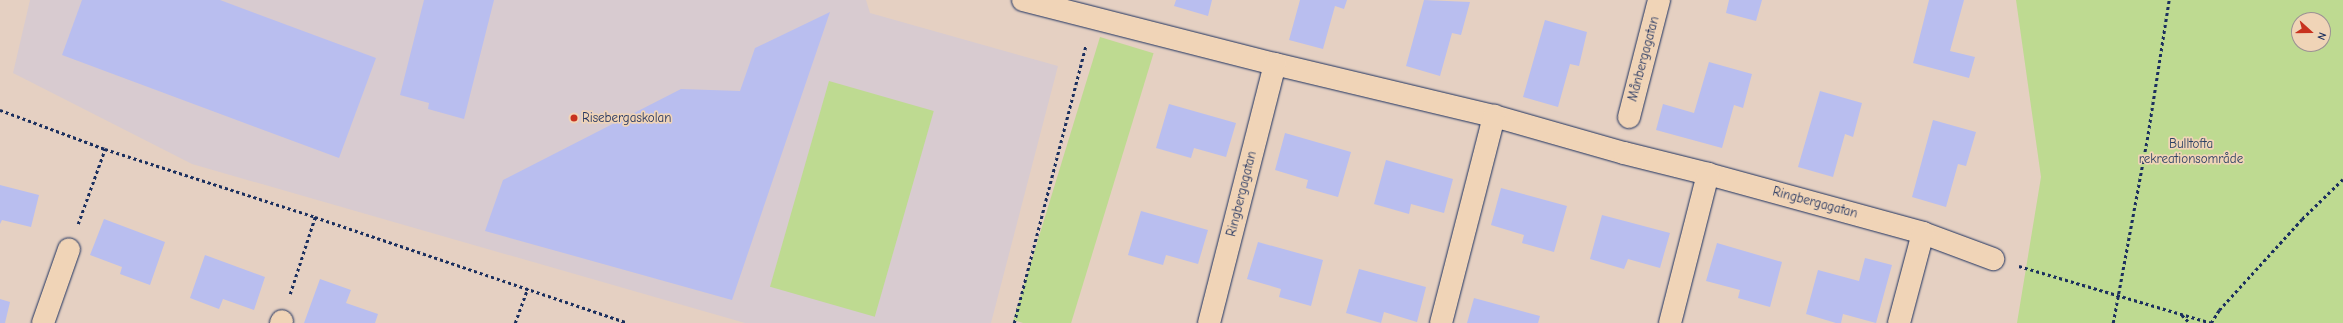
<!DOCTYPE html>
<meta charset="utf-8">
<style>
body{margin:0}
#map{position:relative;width:2343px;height:323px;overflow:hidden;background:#e5d0c2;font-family:"Comic Neue",sans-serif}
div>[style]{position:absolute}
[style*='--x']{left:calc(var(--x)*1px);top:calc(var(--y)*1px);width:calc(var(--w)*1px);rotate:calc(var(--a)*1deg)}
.built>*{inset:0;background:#d8cbd0}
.green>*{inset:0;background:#beda91;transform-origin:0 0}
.building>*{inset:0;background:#b9beef}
.path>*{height:2.5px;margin-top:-1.25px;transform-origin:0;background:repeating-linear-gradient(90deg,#1b2f5e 0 3px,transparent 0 6px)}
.roads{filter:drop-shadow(0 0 1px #1b2f5e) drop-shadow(0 0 1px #1b2f5e)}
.street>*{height:22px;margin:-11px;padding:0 11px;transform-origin:11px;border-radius:11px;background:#f0d4b7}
.dots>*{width:11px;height:11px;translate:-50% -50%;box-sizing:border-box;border:2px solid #f0d4b7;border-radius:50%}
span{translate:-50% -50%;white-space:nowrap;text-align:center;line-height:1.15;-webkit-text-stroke:3.5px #f0d4b7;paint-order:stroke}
.street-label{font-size:13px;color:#1b2f5e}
.poi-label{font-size:13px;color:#1b2f5e}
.left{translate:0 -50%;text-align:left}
.park-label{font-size:13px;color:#2b4063}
.north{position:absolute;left:2291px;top:12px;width:40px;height:40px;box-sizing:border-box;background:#f0d4b7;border:1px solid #9b9293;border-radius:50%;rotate:111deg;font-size:11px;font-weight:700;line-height:16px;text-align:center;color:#1b2f5e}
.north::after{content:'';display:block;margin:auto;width:14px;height:18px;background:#c8321e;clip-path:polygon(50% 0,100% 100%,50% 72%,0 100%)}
</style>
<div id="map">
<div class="built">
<div style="clip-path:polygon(30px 0,866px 0,870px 13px,1058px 66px,991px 323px,745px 323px,192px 164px,13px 73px)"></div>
</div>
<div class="green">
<div style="clip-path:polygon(evenodd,2016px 0,2343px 0,2343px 323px,2017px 323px,2041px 177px,2016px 0,2299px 20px,2323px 20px,2323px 44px,2299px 44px,2299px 20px)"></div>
<div style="left:1100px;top:37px;width:56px;height:296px;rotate:17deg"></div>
<div style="left:829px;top:81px;width:109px;height:214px;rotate:16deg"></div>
</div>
<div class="building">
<div style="clip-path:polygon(82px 0,220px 0,376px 58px,339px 158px,62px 55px)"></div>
<div style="clip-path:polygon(424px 0,494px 0,464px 119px,428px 109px,429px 103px,400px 95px)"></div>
<div style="clip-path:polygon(1176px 0,1212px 0,1208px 16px,1174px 6px)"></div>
<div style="clip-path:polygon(1300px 0,1347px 0,1344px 9px,1335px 6px,1323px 49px,1289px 40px)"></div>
<div style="clip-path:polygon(1424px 0,1470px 2px,1461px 35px,1452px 33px,1440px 76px,1406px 66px)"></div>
<div style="clip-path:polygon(1729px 0,1762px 0,1756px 21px,1726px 13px)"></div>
<div style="clip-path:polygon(1929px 0,1964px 0,1950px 51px,1975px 57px,1969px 78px,1913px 63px)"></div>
<div style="clip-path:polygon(830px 12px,732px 300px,485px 231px,503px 180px,681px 89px,740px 91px,755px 48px)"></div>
<div style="clip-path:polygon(1545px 20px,1587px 32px,1579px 66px,1570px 64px,1558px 107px,1523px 97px)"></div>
<div style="clip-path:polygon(1709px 62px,1752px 74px,1743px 108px,1734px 105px,1722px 148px,1656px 130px,1663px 104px,1694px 113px)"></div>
<div style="clip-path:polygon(1820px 91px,1862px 103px,1853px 137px,1845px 134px,1833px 177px,1798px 167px)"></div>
<div style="clip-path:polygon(1169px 104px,1236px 123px,1226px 157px,1194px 148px,1191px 158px,1156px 148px)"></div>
<div style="clip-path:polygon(1933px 120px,1976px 132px,1966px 166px,1958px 164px,1946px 207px,1912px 197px)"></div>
<div style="clip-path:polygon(1285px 133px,1351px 152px,1338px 197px,1306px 188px,1308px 180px,1275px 170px)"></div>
<div style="clip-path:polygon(1386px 160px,1453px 179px,1444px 213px,1411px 204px,1409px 214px,1374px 204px)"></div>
<div style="clip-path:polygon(0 185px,39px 195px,31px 227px,2px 220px,0 224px)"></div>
<div style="clip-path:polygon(1501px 188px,1567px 206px,1554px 252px,1522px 243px,1524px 235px,1491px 225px)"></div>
<div style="clip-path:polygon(1141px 211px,1208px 230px,1198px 264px,1166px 255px,1163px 265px,1128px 255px)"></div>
<div style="clip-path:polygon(1602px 215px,1670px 233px,1660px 268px,1628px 259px,1624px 269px,1590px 259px)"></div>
<div style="clip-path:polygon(104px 219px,165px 242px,150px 285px,120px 274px,122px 267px,90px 255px)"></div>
<div style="clip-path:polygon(1258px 242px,1323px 260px,1311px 306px,1279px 297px,1281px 289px,1247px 279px)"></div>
<div style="clip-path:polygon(1717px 243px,1782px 262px,1770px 307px,1738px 298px,1740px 290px,1706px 281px)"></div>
<div style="clip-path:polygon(205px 255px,265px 277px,254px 310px,223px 299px,219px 309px,190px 298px)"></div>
<div style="clip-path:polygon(1865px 258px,1892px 265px,1876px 323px,1843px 314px,1841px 323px,1836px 323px,1806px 314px,1818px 270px,1859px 281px)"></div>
<div style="clip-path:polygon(1359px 269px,1426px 287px,1417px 322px,1384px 312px,1381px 323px,1346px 313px)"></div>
<div style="clip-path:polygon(320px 279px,351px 290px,346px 303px,378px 314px,375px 323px,304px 323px)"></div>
<div style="clip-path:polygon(1474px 298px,1540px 316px,1538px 323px,1467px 323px)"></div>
<div style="clip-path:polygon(0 299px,10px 302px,5px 323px,0 323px)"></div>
</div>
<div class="path">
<div style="--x:0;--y:110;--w:112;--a:20.4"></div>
<div style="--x:105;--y:149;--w:221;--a:17.9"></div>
<div style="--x:315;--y:217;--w:330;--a:18.7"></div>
<div style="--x:78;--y:224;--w:80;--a:-70.2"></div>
<div style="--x:2019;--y:266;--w:200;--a:16.5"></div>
<div style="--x:290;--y:294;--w:81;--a:-72"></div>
<div style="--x:2182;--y:315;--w:11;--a:45"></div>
<div style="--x:515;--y:323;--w:37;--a:-70"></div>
<div style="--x:1014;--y:323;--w:287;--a:-75.5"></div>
<div style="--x:2113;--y:323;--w:186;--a:-79.5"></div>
<div style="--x:2147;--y:140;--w:142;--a:-81.1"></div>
<div style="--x:2211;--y:323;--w:15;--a:-58"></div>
<div style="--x:2219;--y:310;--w:123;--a:-47.6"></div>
<div style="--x:2302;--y:219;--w:57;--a:-44.3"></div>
</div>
<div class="roads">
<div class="street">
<div style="--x:1023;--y:0;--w:260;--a:14.3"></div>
<div style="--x:1275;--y:64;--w:225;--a:13.4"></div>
<div style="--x:1494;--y:116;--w:135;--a:15.9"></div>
<div style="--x:1624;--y:153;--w:87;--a:14"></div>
<div style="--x:1708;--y:174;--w:223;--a:15.3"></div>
<div style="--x:1923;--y:233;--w:75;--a:20.4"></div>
<div style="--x:1629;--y:117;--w:121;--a:-75.6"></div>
<div style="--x:43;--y:323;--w:78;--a:-70.6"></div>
<div style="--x:281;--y:323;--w:2;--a:-63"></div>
<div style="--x:1209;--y:323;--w:267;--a:-75.7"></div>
<div style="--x:1441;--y:323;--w:214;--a:-75.6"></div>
<div style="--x:1670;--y:323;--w:154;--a:-75.7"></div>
<div style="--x:1899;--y:323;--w:93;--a:-75.1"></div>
</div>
</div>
<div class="dots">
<div style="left:574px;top:118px;background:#c8321e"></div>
</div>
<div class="street-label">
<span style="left:1644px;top:59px;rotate:-75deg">Månbergagatan</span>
<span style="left:1242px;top:194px;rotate:-76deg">Ringbergagatan</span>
<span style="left:1815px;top:203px;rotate:15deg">Ringbergagatan</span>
</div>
<div class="poi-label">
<span class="left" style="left:582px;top:118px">Risebergaskolan</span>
</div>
<div class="park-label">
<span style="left:2191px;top:152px">Bulltofta<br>rekreationsområde</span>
</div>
<div class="north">N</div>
</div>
